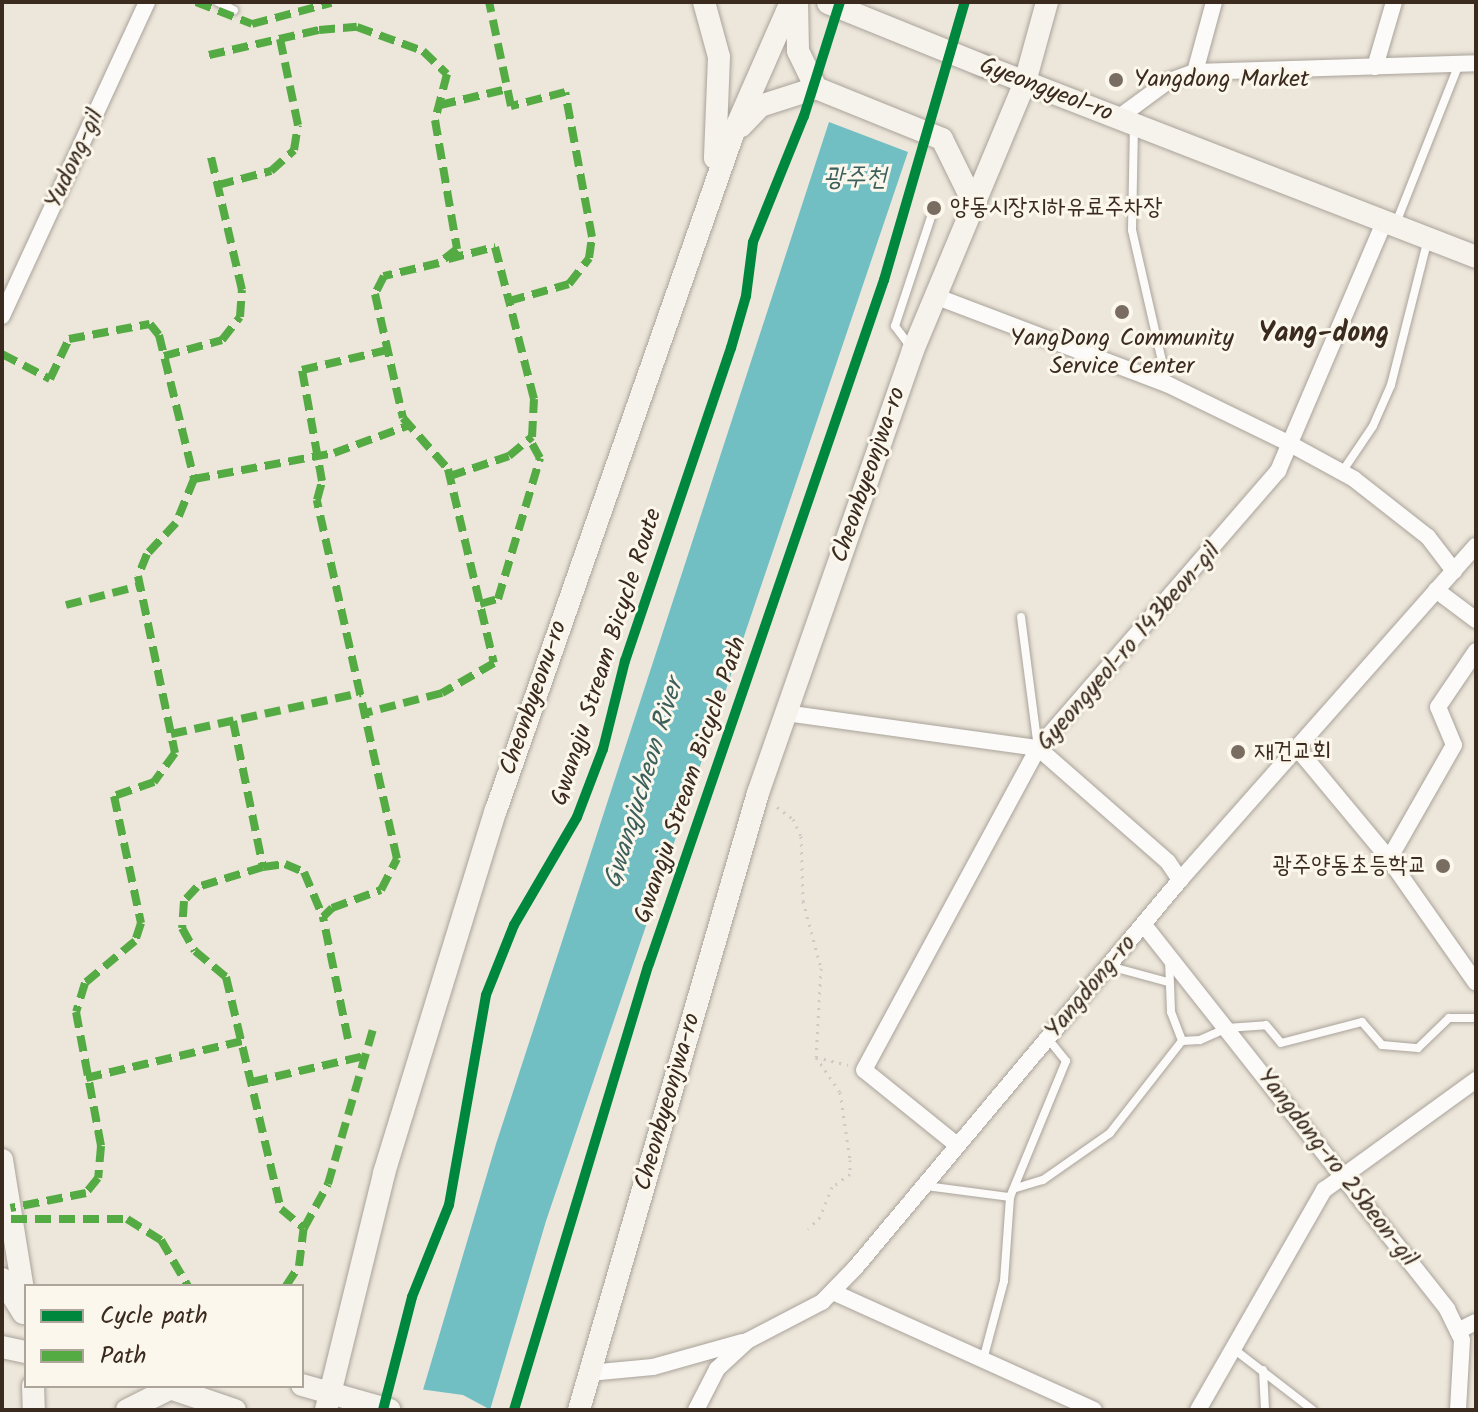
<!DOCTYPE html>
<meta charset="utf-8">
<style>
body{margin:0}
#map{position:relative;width:1478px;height:1412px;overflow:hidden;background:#ede6da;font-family:Kalam,"Poor Story",sans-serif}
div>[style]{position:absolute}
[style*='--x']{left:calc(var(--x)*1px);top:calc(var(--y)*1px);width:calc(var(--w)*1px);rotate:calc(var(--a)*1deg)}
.water>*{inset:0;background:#72bfc3}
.pier>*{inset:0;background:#ede6da}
.path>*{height:3px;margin-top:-1.5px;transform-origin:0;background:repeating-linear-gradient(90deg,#cdcac6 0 2px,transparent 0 8px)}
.roads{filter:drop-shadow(0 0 2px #a9a39b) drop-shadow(0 0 2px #a9a39b)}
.lane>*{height:8px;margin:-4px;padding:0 4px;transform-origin:4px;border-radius:4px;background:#fcfbf9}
.street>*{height:16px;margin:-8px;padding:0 8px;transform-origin:8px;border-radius:8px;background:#fcfbf9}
.secondary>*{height:22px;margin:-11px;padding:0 11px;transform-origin:11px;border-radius:11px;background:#f6f2ec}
.bridges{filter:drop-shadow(0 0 2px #a9a39b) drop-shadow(0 0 2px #a9a39b)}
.secondary-bridge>*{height:22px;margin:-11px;padding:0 11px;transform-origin:11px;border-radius:11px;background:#f6f2ec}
.quiet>*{height:8px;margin-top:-4px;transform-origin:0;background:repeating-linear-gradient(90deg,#55ab43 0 16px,transparent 0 24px)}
.cycleway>*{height:10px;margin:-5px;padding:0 5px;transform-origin:5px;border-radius:5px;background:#00873e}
.dots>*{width:22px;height:22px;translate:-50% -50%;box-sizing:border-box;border:4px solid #fbf7ec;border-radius:50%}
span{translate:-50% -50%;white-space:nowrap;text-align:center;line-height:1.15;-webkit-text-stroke:6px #fbf7ec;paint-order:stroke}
.poi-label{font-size:24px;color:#3b2a1e}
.left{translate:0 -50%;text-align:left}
.right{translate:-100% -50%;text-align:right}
.street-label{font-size:24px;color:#3b2a1e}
.water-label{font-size:26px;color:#3c5f5c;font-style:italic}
.quarter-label{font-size:28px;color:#3b2a1e;font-weight:700}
.frame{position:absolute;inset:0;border:4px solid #3b2a1e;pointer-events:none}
.legend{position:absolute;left:24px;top:1284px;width:280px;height:104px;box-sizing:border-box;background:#fbf7ec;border:2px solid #aea59a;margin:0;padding:10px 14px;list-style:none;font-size:24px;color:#3b2a1e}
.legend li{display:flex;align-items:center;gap:16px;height:40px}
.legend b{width:40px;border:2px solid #aea59a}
</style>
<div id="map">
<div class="water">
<div style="clip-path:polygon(829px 122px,908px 152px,546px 1221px,490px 1410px,417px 1410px,496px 1144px)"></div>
</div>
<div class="pier">
<div style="clip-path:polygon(419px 1389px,463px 1395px,491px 1410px,413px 1410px)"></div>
</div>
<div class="path">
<div style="--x:777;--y:807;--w:20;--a:37"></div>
<div style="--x:793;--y:819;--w:19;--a:65"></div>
<div style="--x:801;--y:836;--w:65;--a:88.2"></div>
<div style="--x:803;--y:901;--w:69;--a:75"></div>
<div style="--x:821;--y:968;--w:89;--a:93.2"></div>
<div style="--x:816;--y:1057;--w:42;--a:55.6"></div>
<div style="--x:840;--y:1092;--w:69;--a:81.6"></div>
<div style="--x:850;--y:1160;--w:14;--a:90"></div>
<div style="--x:850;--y:1174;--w:22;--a:144"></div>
<div style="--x:832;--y:1187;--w:32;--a:112"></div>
<div style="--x:820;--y:1217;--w:17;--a:135"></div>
<div style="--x:816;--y:1057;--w:33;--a:14"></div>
</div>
<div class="roads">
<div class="lane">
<div style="--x:218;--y:2;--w:18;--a:27"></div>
<div style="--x:1134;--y:125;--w:105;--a:91.1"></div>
<div style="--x:1132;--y:230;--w:157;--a:77.1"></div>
<div style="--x:1396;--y:223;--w:171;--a:-68.4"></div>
<div style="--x:910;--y:346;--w:25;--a:-127"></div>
<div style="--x:895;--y:326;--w:124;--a:-71.7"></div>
<div style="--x:1342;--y:472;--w:55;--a:-56"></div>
<div style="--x:1373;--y:426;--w:45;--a:-66.3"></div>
<div style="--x:1391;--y:385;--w:151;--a:-75.8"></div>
<div style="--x:1021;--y:617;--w:132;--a:82.6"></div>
<div style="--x:1169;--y:959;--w:53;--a:87.8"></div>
<div style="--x:1171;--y:1012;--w:31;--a:69"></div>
<div style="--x:1182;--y:1041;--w:18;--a:-3"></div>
<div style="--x:1200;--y:1040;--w:30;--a:-24"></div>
<div style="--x:1227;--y:1028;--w:39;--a:-4"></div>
<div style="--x:1266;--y:1025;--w:23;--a:50"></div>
<div style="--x:1281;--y:1043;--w:84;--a:-14.5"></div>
<div style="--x:1362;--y:1022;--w:30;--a:49"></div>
<div style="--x:1382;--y:1045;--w:36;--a:5"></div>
<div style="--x:1418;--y:1048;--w:43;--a:-44.1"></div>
<div style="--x:1449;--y:1018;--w:27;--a:0"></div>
<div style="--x:1109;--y:966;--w:61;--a:15.2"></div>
<div style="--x:926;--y:1186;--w:85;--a:7.5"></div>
<div style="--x:1016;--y:1188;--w:28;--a:-17"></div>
<div style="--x:1043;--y:1180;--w:82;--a:-35"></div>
<div style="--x:1110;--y:1133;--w:117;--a:-52"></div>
<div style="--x:1235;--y:1350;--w:98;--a:37.6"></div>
<div style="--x:983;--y:1360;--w:82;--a:-75.1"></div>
<div style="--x:1004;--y:1281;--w:84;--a:-85.9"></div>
<div style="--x:1010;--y:1197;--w:147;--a:-67.6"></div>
<div style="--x:1066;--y:1061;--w:28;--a:-129"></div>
<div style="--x:1263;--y:1370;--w:40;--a:87.1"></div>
</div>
<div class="street">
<div style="--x:1375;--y:67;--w:68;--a:-73.7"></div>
<div style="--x:1195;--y:72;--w:73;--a:-74.8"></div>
<div style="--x:1118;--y:118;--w:61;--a:-36.3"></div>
<div style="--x:1167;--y:82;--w:30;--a:-20"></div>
<div style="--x:1195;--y:72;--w:281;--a:-1.8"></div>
<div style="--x:935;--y:296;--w:248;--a:20.8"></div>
<div style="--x:1167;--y:384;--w:139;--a:26"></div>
<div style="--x:1292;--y:445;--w:71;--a:28.7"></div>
<div style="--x:1354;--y:479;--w:94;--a:38.1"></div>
<div style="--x:1428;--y:537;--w:43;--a:52.6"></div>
<div style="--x:2;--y:316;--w:346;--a:-65.2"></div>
<div style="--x:1436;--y:590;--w:50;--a:36.9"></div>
<div style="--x:785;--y:713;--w:255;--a:7.9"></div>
<div style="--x:1038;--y:748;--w:173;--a:41.2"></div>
<div style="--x:1168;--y:862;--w:22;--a:56"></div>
<div style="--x:1297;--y:748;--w:144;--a:50.3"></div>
<div style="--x:1389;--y:859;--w:151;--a:54.9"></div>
<div style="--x:1389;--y:859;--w:131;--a:-60.3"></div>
<div style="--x:1454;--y:745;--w:41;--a:-112.8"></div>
<div style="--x:1438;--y:707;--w:68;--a:-55.8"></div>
<div style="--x:1144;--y:925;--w:489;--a:51.7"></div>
<div style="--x:1447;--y:1309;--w:34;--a:64"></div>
<div style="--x:1462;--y:1340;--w:70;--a:93.3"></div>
<div style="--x:957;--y:1145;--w:119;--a:-141.1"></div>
<div style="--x:864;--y:1070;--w:366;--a:-61.6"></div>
<div style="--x:1038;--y:748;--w:367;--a:-49.1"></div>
<div style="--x:1278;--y:471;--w:271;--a:-66.9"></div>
<div style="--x:833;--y:1292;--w:286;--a:24.3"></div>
<div style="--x:1458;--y:1331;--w:20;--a:-27"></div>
<div style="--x:589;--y:1373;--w:64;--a:-5.4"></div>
<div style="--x:653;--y:1367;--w:92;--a:-15.7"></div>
<div style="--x:696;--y:1410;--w:46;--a:-62.9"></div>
<div style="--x:717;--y:1369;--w:41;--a:-43"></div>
<div style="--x:747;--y:1341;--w:85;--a:-27.5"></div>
<div style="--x:822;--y:1302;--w:49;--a:-45.8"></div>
<div style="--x:856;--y:1267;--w:505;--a:-50.06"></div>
<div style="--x:1180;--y:880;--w:446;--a:-48.5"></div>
<div style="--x:1198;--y:1410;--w:254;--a:-60.2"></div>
<div style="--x:1324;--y:1190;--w:188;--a:-35.9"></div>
</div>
<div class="secondary">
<div style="--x:704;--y:2;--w:57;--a:74.7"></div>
<div style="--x:719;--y:57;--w:101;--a:92.3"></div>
<div style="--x:797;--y:2;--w:49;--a:88.8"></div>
<div style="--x:798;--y:51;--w:41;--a:64.1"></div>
<div style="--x:816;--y:88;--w:136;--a:22"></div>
<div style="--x:942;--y:139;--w:72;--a:63.8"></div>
<div style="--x:984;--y:66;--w:528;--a:21.22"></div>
<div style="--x:741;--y:126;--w:28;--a:-46"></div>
<div style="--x:760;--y:106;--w:59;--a:-17.8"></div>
<div style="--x:2;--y:1160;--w:151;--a:80.8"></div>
<div style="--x:2;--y:1279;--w:40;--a:58"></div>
<div style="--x:2;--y:1347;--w:25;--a:12"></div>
<div style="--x:302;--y:1385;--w:91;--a:15.9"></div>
<div style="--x:33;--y:1386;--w:24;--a:88"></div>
<div style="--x:164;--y:1386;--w:75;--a:18.7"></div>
<div style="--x:127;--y:1410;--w:49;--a:-26.6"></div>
<div style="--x:326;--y:1410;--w:244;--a:-76.2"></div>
<div style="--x:384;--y:1173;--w:380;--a:-72.9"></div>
<div style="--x:496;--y:810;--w:716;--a:-70.68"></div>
<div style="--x:733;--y:134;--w:144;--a:-66.3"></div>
<div style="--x:579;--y:1410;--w:642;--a:-73.82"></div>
<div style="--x:758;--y:793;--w:469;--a:-70.7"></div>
<div style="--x:913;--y:350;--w:290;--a:-67.3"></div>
<div style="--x:1025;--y:82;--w:83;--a:-74.6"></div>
</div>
</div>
<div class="bridges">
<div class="secondary-bridge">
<div style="--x:828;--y:3;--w:168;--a:22"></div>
</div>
</div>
<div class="quiet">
<div style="--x:196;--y:2;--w:60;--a:21.4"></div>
<div style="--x:252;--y:24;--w:82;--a:-14.9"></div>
<div style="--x:209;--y:55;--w:113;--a:-12.8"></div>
<div style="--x:319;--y:30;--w:38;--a:-5"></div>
<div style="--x:357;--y:27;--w:70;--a:20"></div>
<div style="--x:423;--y:51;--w:33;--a:44"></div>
<div style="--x:447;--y:74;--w:48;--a:104.6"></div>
<div style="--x:435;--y:120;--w:131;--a:80.3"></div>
<div style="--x:457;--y:249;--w:23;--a:142"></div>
<div style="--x:439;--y:263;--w:57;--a:166.7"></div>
<div style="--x:384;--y:276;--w:20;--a:117"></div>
<div style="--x:375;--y:294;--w:127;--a:77.3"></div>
<div style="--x:403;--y:418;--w:68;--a:48.6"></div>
<div style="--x:448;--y:469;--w:199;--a:76.7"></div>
<div style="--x:494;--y:663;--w:60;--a:150"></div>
<div style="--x:442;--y:693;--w:80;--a:165.4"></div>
<div style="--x:440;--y:105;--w:69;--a:-13.4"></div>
<div style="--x:218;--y:185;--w:55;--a:-14.8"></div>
<div style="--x:271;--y:171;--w:31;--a:-42"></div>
<div style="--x:294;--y:150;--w:25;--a:-81"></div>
<div style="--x:298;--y:125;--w:88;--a:-101.8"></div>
<div style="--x:448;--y:259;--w:49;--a:-14.3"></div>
<div style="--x:495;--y:247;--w:56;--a:75.5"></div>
<div style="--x:2;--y:354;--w:54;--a:27.5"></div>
<div style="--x:50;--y:379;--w:44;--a:-64.6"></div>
<div style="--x:69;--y:339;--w:82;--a:-10.5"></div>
<div style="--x:150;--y:324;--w:14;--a:51"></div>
<div style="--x:159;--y:335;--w:148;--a:76.3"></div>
<div style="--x:194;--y:479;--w:48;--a:112.2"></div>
<div style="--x:176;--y:523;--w:42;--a:133.1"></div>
<div style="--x:147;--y:554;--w:24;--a:112"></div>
<div style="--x:138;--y:576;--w:181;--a:78.2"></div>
<div style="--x:175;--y:753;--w:36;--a:126"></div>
<div style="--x:154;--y:782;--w:42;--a:160.7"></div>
<div style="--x:114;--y:796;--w:130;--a:78"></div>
<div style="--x:141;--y:923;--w:19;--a:108"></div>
<div style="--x:135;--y:941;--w:65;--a:140"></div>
<div style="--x:85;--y:983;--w:30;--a:107"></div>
<div style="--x:76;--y:1012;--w:136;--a:79.4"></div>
<div style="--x:101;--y:1146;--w:32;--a:95"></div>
<div style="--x:98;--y:1178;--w:19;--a:129"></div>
<div style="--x:86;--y:1193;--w:77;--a:168.8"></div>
<div style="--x:164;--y:356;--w:60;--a:-15.4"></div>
<div style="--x:222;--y:340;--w:29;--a:-52"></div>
<div style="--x:240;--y:317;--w:27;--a:-86"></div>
<div style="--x:242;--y:290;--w:137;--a:-103.1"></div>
<div style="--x:450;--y:476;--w:62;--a:-18.7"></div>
<div style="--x:509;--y:456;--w:30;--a:-40"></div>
<div style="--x:532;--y:437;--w:38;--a:-87"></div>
<div style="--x:534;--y:399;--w:101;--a:-104.3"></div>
<div style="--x:509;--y:301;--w:62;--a:-15.8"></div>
<div style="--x:569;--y:284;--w:33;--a:-52"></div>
<div style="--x:589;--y:258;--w:21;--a:-82"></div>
<div style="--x:592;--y:237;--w:147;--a:-100.5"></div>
<div style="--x:565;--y:92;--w:56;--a:165.5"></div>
<div style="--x:511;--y:106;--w:106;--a:-101.9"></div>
<div style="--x:194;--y:479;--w:142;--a:-10.5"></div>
<div style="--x:334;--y:453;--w:78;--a:-20.3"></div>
<div style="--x:480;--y:604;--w:19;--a:-16"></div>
<div style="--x:498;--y:599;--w:147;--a:-73.4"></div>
<div style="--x:540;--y:458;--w:21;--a:-119"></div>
<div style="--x:66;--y:605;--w:75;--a:-14.6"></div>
<div style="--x:233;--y:721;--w:149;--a:78.4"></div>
<div style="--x:263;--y:867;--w:69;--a:163.1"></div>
<div style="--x:197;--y:887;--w:19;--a:133"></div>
<div style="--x:184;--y:901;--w:27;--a:94"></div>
<div style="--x:182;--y:928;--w:26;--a:61"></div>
<div style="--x:195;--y:951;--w:40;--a:40"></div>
<div style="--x:226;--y:977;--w:238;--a:76.7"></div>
<div style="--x:281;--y:1209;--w:30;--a:40"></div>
<div style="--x:171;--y:734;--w:194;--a:-12.2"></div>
<div style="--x:263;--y:867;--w:22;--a:-8"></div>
<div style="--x:285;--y:864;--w:21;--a:23"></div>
<div style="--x:304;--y:872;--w:49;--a:67.1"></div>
<div style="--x:348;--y:1039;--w:125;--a:-101.6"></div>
<div style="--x:323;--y:917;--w:13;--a:-45"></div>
<div style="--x:332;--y:908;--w:52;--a:-20.2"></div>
<div style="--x:381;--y:890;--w:35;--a:-63"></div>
<div style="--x:397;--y:859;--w:368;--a:-102.6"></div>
<div style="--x:317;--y:500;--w:20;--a:-75"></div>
<div style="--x:322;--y:481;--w:113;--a:-100.2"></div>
<div style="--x:302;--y:370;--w:87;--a:-13.2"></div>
<div style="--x:86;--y:1078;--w:160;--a:-13.3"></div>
<div style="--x:252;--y:1082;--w:116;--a:-13"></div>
<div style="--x:11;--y:1219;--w:116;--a:0"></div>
<div style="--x:127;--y:1219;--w:40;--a:32"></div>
<div style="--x:161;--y:1240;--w:53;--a:59.6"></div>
<div style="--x:286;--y:1286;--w:24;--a:-57"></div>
<div style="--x:299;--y:1266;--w:38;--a:-83"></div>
<div style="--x:304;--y:1228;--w:50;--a:-61.4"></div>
<div style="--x:328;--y:1184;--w:161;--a:-73.8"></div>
</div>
<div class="cycleway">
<div style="--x:383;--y:1410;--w:117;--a:-75.6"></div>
<div style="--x:412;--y:1297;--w:99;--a:-68.1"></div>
<div style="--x:449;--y:1205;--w:213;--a:-80"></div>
<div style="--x:486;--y:995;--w:75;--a:-68.2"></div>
<div style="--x:514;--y:925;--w:125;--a:-59.7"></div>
<div style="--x:577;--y:817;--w:73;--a:-69.1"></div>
<div style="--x:603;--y:749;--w:91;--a:-76"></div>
<div style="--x:625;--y:661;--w:330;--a:-71.3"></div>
<div style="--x:731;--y:348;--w:54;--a:-73.9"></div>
<div style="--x:746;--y:296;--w:54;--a:-82.6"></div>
<div style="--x:753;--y:242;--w:136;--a:-68"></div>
<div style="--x:804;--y:116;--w:120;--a:-72.5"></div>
<div style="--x:514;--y:1410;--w:466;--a:-73.2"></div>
<div style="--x:649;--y:964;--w:723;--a:-71.04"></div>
<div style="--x:884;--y:280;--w:290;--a:-73.8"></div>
</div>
<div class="dots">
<div style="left:1116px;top:80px;background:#796c60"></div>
<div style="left:934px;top:208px;background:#796c60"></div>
<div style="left:1122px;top:312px;background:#796c60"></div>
<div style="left:1238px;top:752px;background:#796c60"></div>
<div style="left:1443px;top:866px;background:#796c60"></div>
</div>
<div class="poi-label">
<span class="left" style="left:1134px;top:80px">Yangdong Market</span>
<span class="left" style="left:950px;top:208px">양동시장지하유료주차장</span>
<span style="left:1122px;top:353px">YangDong Community<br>Service Center</span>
<span class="left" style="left:1254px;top:752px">재건교회</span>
<span class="right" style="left:1427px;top:866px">광주양동초등학교</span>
</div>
<div class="street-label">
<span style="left:1046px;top:90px;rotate:21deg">Gyeongyeol-ro</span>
<span style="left:75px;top:159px;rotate:-65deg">Yudong-gil</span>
<span style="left:869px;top:475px;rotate:-71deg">Cheonbyeonjwa-ro</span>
<span style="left:1129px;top:647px;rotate:-49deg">Gyeongyeol-ro 143beon-gil</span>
<span style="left:607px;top:657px;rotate:-72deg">Gwangju Stream Bicycle Route</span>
<span style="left:534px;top:698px;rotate:-71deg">Cheonbyeonu-ro</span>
<span style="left:691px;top:780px;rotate:-71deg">Gwangju Stream Bicycle Path</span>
<span style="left:1091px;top:987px;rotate:-50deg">Yangdong-ro</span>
<span style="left:668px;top:1102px;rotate:-74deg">Cheonbyeonjwa-ro</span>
<span style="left:1337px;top:1168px;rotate:52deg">Yangdong-ro 25beon-gil</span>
</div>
<div class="water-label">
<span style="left:855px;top:179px">광주천</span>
<span style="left:645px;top:784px;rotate:-73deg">Gwangjucheon River</span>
</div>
<div class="quarter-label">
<span style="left:1324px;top:334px">Yang-dong</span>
</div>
<div class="frame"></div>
<ul class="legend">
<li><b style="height:10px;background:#00873e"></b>Cycle path</li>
<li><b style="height:10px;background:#55ab43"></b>Path</li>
</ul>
</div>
